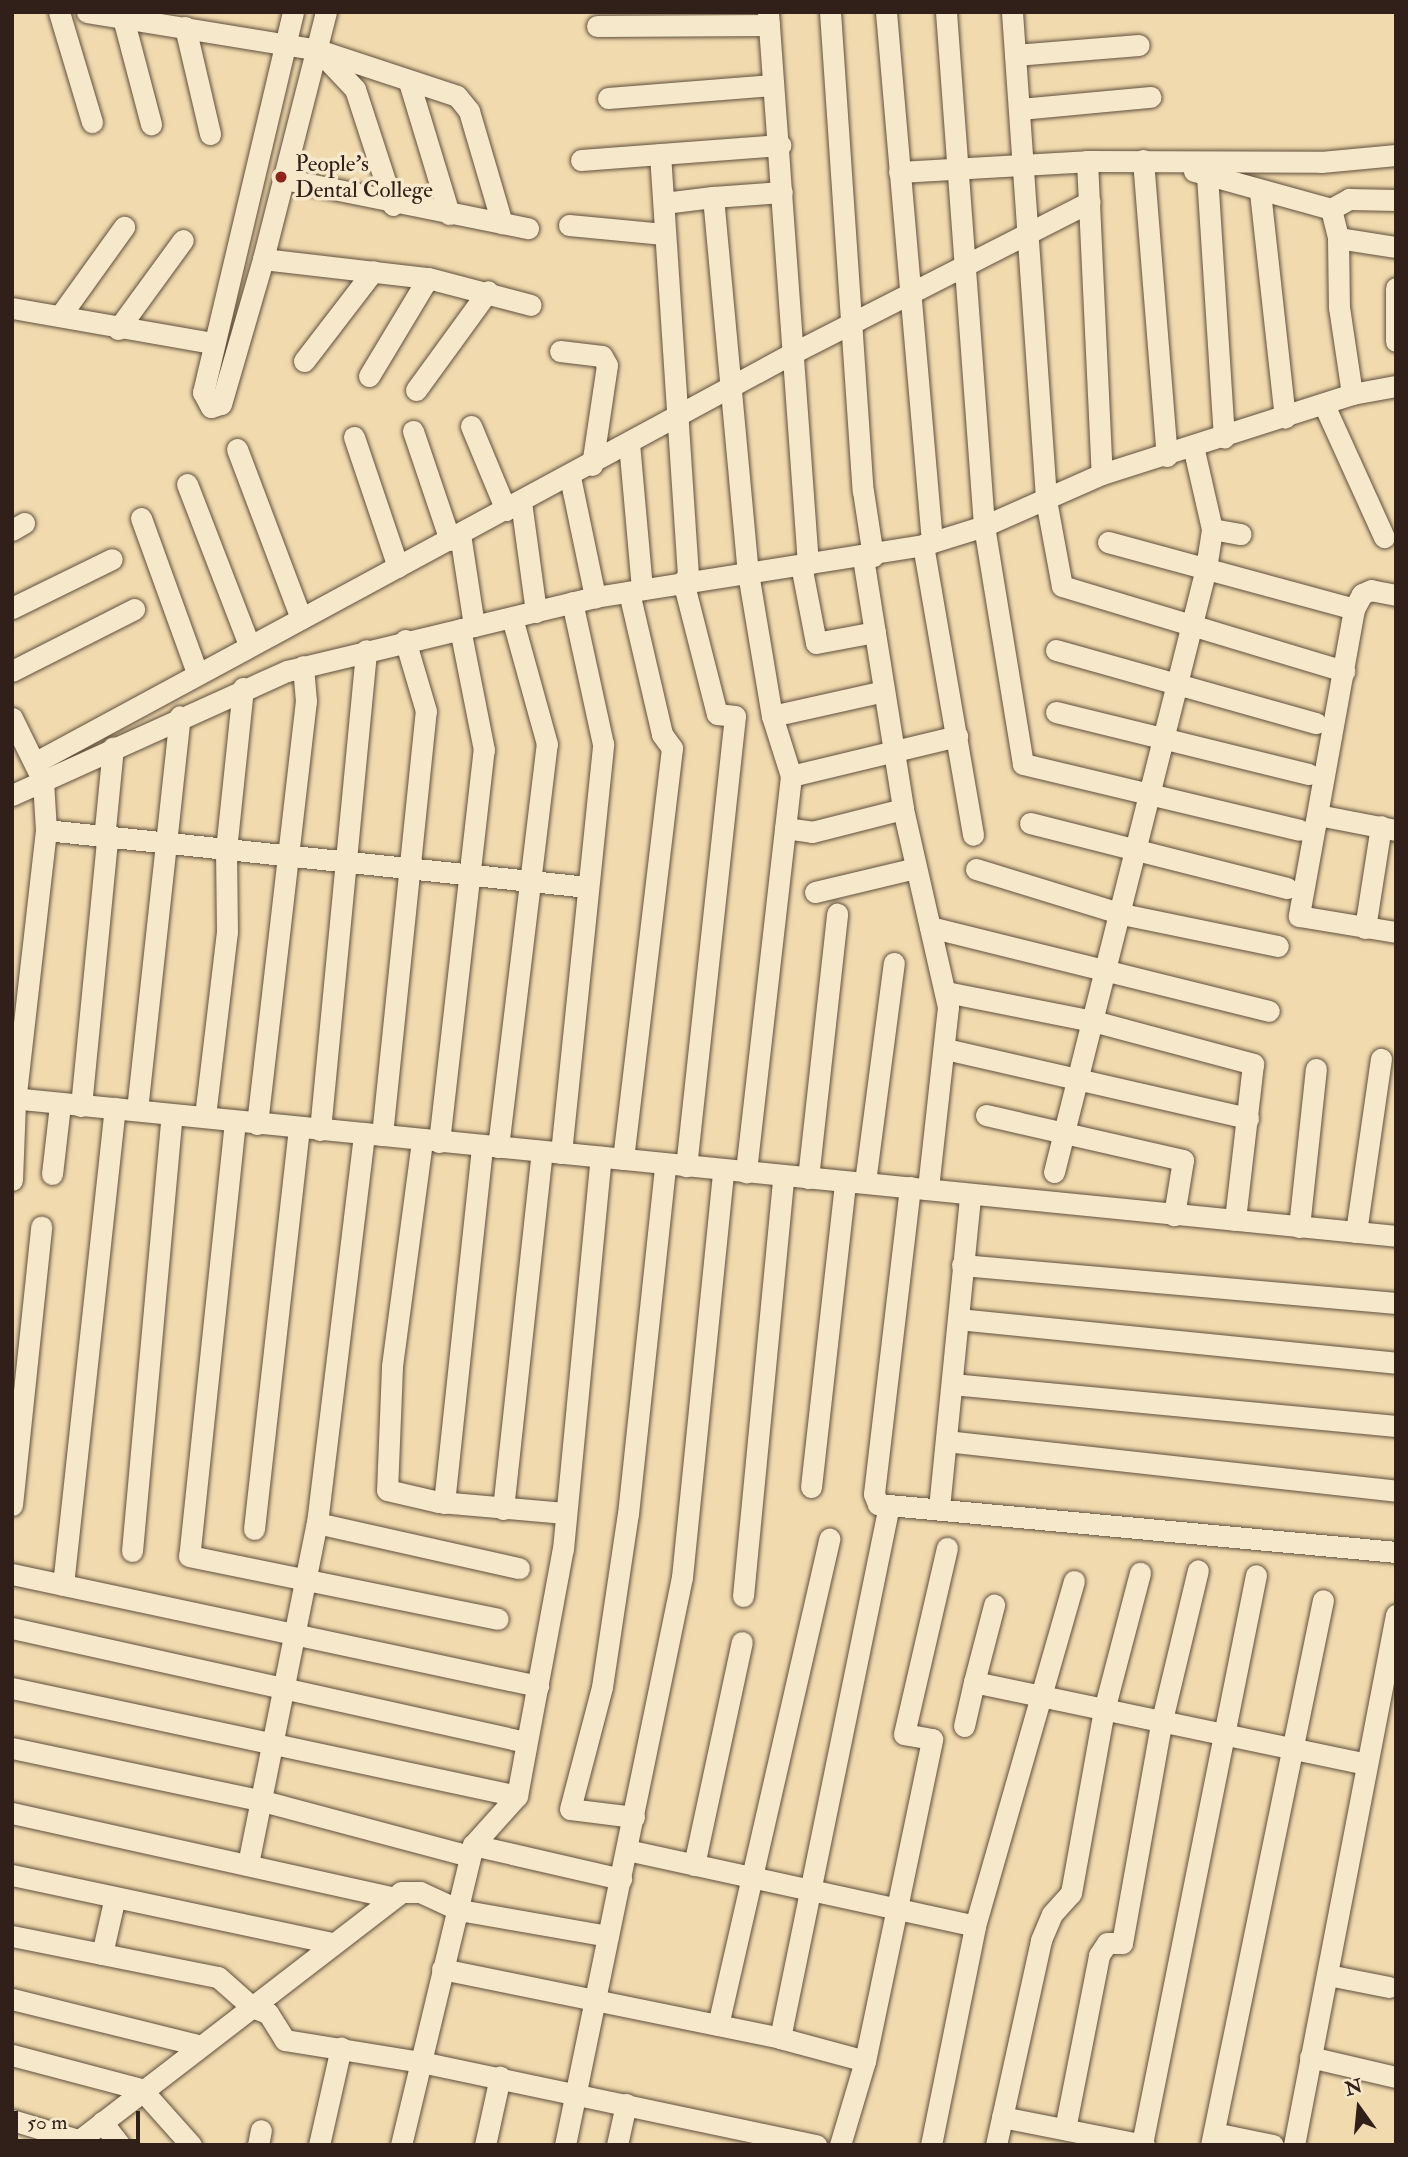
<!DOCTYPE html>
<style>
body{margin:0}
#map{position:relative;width:1408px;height:2157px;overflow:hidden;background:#f1dbae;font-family:"IM FELL Double Pica",serif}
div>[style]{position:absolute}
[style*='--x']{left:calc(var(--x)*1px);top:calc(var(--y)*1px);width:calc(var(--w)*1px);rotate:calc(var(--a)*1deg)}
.roads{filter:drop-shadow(0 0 2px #604f3e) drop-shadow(0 0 2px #604f3e)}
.minor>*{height:21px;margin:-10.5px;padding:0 10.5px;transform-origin:10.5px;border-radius:10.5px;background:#f6e8ca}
.dots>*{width:19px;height:19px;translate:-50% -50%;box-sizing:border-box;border:4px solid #f6e8ca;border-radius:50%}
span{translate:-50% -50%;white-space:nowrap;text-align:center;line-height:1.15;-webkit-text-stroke:7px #f6e8ca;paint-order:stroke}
.poi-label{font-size:23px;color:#302019}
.left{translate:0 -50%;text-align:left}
.frame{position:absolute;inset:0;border:14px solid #302019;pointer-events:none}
.north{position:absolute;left:1324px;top:2073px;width:70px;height:70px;-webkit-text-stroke:5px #f6e8ca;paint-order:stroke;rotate:345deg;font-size:19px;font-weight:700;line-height:28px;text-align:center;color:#302019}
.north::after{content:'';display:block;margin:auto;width:24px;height:32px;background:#302019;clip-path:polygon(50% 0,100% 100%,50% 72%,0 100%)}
.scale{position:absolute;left:14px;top:2111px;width:126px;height:32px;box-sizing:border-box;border:4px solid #302019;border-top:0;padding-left:9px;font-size:21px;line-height:24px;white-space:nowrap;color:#302019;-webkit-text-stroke:5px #f6e8ca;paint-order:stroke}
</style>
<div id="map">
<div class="roads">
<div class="minor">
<div style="--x:59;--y:12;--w:115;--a:73.3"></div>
<div style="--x:87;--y:12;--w:234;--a:9.3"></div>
<div style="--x:318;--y:50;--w:146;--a:18.3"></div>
<div style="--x:457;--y:96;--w:19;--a:51"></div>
<div style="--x:469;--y:111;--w:117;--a:73.6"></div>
<div style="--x:293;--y:12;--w:391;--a:103.3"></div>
<div style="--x:203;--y:392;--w:17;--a:62"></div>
<div style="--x:211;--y:407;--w:10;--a:-17"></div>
<div style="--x:221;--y:404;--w:151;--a:-73.8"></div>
<div style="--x:263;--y:259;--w:255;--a:-75.7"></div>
<div style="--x:768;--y:12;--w:554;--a:85.86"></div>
<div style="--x:830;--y:12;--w:480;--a:86.1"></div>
<div style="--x:863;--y:491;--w:66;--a:81.3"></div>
<div style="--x:886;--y:12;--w:532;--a:85.04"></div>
<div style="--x:946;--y:12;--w:515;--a:85.77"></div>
<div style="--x:984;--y:526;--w:241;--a:80.7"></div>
<div style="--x:1023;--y:764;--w:284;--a:13.4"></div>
<div style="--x:1012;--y:12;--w:489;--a:86"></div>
<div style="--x:1046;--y:500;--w:87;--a:79.5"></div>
<div style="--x:1062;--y:586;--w:295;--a:16.8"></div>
<div style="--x:123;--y:18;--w:110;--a:75.2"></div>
<div style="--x:597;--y:26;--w:172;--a:-0.3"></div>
<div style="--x:185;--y:27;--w:110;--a:76.8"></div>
<div style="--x:322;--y:54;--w:48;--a:46.7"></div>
<div style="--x:355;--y:89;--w:122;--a:71.9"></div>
<div style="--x:1015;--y:55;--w:124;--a:-4.6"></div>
<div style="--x:409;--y:82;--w:138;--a:73.1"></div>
<div style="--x:608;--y:98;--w:165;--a:-4.5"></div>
<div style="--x:1020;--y:109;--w:131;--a:-5.3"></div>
<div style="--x:660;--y:154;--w:427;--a:86.2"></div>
<div style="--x:581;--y:160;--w:200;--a:-4.3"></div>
<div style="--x:1143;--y:160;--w:297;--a:85.4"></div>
<div style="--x:1087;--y:161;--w:313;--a:87.3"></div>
<div style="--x:1194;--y:171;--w:142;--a:15.5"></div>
<div style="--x:1331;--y:209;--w:30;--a:76"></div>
<div style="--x:1338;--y:238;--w:59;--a:8.8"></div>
<div style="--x:899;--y:172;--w:188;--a:-3.3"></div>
<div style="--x:1087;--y:161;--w:234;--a:0.2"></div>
<div style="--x:1321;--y:162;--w:75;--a:-5.3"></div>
<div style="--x:1207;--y:175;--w:263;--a:86.3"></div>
<div style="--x:284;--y:179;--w:249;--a:11.4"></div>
<div style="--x:1260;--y:192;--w:227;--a:83.7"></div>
<div style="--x:713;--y:197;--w:69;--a:-4.1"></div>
<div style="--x:664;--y:203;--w:49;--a:-7"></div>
<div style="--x:713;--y:197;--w:378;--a:84.7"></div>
<div style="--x:748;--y:573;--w:145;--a:80.5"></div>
<div style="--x:772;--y:716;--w:63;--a:72.4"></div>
<div style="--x:791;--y:776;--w:399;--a:96.5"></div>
<div style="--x:1331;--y:209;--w:21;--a:-29"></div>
<div style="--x:1349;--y:199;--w:47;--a:1.2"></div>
<div style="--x:569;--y:225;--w:95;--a:5.4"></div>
<div style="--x:1338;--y:238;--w:69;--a:89.2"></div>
<div style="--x:1339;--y:307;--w:88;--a:81.5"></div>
<div style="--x:263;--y:259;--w:166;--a:6.6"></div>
<div style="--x:428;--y:278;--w:106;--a:14.7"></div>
<div style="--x:1396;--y:288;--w:53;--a:90"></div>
<div style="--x:12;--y:308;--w:204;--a:9.9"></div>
<div style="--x:60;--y:316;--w:110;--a:-54.3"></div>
<div style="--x:118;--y:329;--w:110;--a:-53.9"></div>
<div style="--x:560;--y:351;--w:42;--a:6.8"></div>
<div style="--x:602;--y:356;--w:10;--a:61"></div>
<div style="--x:607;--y:365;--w:101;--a:98.5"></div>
<div style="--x:304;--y:361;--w:113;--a:-52.5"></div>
<div style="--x:369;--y:376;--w:114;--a:-59"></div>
<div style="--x:416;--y:390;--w:122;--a:-54"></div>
<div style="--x:1325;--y:407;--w:143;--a:65.6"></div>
<div style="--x:471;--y:426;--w:91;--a:67.4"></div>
<div style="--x:413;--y:431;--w:115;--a:71.3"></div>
<div style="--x:354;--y:437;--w:137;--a:71.3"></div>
<div style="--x:629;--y:443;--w:146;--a:84.9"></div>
<div style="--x:237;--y:449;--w:181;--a:69.3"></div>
<div style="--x:570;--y:477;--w:123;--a:78.2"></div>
<div style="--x:187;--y:484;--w:173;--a:68.9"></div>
<div style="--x:521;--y:502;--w:111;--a:82.2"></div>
<div style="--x:141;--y:518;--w:165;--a:70.1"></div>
<div style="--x:1212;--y:529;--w:29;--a:10"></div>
<div style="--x:12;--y:530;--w:14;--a:-30"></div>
<div style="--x:460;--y:534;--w:93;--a:81.3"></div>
<div style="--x:1108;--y:542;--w:255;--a:15.2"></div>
<div style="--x:923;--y:545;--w:294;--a:80.2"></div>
<div style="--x:863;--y:558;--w:254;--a:80.9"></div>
<div style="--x:903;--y:809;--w:203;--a:77.2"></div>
<div style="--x:948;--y:1007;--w:183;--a:96.3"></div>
<div style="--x:801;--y:565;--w:79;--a:79.1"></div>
<div style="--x:816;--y:643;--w:60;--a:-10.6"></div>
<div style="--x:683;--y:581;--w:137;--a:75.7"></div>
<div style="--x:717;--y:714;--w:18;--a:6"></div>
<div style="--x:735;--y:716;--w:453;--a:96.2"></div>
<div style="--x:1396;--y:595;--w:25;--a:-169"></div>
<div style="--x:1371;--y:590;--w:10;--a:156"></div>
<div style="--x:1362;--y:594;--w:17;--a:118"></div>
<div style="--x:1354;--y:609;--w:312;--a:100.2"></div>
<div style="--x:1299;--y:916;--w:98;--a:9.4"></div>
<div style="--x:12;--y:608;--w:111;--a:-26.1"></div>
<div style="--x:1056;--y:650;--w:270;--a:15.7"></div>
<div style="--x:12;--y:671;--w:137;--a:-26.9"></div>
<div style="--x:1056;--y:712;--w:260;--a:13.8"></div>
<div style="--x:772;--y:716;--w:115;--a:-12.6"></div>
<div style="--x:12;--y:718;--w:70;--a:63.8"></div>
<div style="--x:43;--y:781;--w:49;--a:86.5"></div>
<div style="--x:46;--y:830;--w:274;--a:96.5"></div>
<div style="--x:15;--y:1102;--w:78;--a:92.2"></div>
<div style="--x:36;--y:762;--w:858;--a:-28.39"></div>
<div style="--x:791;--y:354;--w:335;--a:-27"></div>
<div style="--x:791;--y:776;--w:171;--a:-13.5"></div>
<div style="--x:12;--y:795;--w:302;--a:-24.3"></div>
<div style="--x:287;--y:671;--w:317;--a:-13.5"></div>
<div style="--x:595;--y:597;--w:332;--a:-9"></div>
<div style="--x:923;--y:545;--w:64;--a:-17.3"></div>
<div style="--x:984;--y:526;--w:129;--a:-23.8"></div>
<div style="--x:1102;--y:474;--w:262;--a:-17.7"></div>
<div style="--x:1352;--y:394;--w:45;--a:-10.3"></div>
<div style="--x:1318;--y:815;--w:79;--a:10.9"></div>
<div style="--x:1030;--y:823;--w:265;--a:14.2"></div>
<div style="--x:785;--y:828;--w:27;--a:8"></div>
<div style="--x:812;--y:832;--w:94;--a:-14.2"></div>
<div style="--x:46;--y:830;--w:544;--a:6.01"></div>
<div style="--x:104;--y:839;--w:92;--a:-84.4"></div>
<div style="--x:976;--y:869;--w:153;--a:17.1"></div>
<div style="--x:1122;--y:914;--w:159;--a:11.6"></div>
<div style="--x:815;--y:892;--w:104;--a:-13.4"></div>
<div style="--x:930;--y:927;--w:349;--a:13.9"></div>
<div style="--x:1365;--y:928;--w:103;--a:-81.1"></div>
<div style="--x:946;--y:992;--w:150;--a:11.2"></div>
<div style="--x:1093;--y:1021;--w:166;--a:15"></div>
<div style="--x:1253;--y:1064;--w:157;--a:96.6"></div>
<div style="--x:946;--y:1049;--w:310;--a:12.9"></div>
<div style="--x:12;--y:1098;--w:1391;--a:5.69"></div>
<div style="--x:81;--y:1106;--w:268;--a:-84.4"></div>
<div style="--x:137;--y:1110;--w:396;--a:-83.8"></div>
<div style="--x:986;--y:1115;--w:202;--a:12.9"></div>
<div style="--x:1183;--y:1160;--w:56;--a:99.3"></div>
<div style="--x:205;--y:1116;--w:185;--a:-83.2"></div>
<div style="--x:227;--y:932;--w:82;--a:-90.7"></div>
<div style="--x:226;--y:850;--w:163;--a:-84"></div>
<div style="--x:235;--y:1121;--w:437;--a:96"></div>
<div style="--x:189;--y:1556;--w:315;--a:11.5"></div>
<div style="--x:257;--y:1124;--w:426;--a:-83.4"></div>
<div style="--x:306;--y:701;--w:35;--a:-95"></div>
<div style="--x:320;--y:1130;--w:482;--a:-84.5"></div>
<div style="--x:382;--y:1135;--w:426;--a:-84.1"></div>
<div style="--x:426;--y:711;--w:74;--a:-106.5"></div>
<div style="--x:422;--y:1141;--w:228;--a:97.6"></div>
<div style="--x:392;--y:1367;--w:123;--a:92.3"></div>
<div style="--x:387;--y:1490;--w:53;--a:13"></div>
<div style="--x:439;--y:1502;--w:127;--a:5"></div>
<div style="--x:439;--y:1142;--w:395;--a:-83.5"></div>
<div style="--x:484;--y:750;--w:123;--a:-101.2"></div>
<div style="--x:498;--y:1147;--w:406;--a:-83.1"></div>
<div style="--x:547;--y:744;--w:131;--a:-105.5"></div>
<div style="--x:561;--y:1153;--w:411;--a:-84.1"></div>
<div style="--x:603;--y:744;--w:145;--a:-102.3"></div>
<div style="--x:623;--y:1159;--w:414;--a:-83.2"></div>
<div style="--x:672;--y:748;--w:17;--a:-126"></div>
<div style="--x:662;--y:734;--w:146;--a:-103.1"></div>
<div style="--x:1054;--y:1172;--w:623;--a:-75.87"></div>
<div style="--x:1206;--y:568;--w:39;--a:-81"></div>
<div style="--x:1212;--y:529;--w:85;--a:-102.9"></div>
<div style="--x:52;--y:1174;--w:69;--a:-83.4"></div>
<div style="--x:808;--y:1178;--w:266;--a:-83.7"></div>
<div style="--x:865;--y:1182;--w:221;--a:-82.5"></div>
<div style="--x:910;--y:1187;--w:309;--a:96.7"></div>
<div style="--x:874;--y:1494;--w:11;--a:68"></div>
<div style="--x:878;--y:1504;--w:520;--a:5.29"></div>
<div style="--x:1299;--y:1227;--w:159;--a:-83.9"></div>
<div style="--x:1356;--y:1232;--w:175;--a:-81.8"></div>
<div style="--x:962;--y:1265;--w:436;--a:5"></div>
<div style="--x:958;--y:1319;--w:440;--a:5.7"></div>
<div style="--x:952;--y:1384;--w:446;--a:5.4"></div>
<div style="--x:946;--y:1441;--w:453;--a:6.3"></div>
<div style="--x:811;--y:1487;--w:307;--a:-83.6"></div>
<div style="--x:444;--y:1503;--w:359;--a:-83.9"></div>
<div style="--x:12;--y:1505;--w:280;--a:-84"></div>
<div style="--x:939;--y:1508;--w:315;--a:-84.3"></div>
<div style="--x:503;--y:1509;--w:360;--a:-83.8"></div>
<div style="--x:317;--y:1523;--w:207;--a:12.6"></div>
<div style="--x:254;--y:1529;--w:404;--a:-83.6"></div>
<div style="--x:132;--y:1551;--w:438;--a:-84.8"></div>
<div style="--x:12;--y:1574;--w:538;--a:12.02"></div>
<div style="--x:63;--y:1585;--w:480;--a:-83.8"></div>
<div style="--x:743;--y:1596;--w:421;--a:-84.5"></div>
<div style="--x:12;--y:1628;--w:526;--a:12.51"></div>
<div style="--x:974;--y:1682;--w:80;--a:-75.4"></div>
<div style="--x:12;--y:1688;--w:516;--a:12.07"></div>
<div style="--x:964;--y:1726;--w:45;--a:-77.2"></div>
<div style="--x:974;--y:1682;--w:401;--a:11.8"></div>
<div style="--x:12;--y:1748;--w:257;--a:11.9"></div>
<div style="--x:263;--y:1801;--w:214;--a:14.9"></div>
<div style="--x:12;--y:1813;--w:389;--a:12.5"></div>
<div style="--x:634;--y:1817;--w:64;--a:-172.9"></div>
<div style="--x:570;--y:1809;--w:126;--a:-75.3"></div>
<div style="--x:602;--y:1687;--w:175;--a:-81.5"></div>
<div style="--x:628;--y:1514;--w:351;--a:-83.9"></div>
<div style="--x:473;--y:1845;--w:152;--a:12.9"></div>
<div style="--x:627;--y:1850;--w:356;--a:12.3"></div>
<div style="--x:248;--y:1864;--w:348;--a:-78.6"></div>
<div style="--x:317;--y:1523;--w:393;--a:-83.1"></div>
<div style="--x:694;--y:1865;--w:228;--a:-77.9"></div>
<div style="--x:12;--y:1875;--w:327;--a:12"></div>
<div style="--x:12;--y:1936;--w:210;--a:11.3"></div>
<div style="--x:218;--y:1977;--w:45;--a:41.4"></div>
<div style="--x:252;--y:2007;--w:17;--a:21"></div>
<div style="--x:268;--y:2013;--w:32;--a:58"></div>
<div style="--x:285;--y:2040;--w:138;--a:9.2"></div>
<div style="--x:421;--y:2062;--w:404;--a:11.9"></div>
<div style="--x:102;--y:1954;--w:58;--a:-77.2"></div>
<div style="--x:442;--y:1969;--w:345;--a:11.5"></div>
<div style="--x:780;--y:2038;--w:88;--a:15.1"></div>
<div style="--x:1328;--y:1975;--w:62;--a:11.1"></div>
<div style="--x:12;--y:1999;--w:192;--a:13.9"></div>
<div style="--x:718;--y:2025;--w:499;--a:-77.1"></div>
<div style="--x:780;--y:2038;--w:544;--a:-78.44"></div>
<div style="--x:12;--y:2055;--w:133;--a:14.8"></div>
<div style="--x:141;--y:2089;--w:75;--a:48.2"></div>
<div style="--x:1310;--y:2057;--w:88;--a:13.1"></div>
<div style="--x:1002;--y:2117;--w:145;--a:11.2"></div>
<div style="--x:12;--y:2120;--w:69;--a:16.9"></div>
<div style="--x:102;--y:2122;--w:29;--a:52"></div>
<div style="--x:1065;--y:2129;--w:177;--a:-78.9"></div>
<div style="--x:1099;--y:1955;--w:14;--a:-56"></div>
<div style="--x:1107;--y:1943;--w:15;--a:0"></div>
<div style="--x:1122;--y:1943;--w:222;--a:-79.9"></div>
<div style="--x:1161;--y:1724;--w:158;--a:-76.5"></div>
<div style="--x:1214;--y:2133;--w:60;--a:11.5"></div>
<div style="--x:1142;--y:2144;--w:580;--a:-78.67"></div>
<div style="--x:73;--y:2145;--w:414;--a:-37.6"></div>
<div style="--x:401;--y:1892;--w:19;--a:0"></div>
<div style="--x:420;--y:1892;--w:43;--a:24.8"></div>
<div style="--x:459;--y:1910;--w:151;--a:9.9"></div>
<div style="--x:258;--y:2145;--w:15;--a:-79"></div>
<div style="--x:319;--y:2145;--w:100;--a:-77.3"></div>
<div style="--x:401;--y:2145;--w:309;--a:-76.5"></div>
<div style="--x:473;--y:1845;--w:66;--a:-48.1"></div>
<div style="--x:517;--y:1796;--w:251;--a:-79.5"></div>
<div style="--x:563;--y:1549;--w:394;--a:-84.5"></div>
<div style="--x:485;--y:2145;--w:70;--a:-77.6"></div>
<div style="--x:565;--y:2145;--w:580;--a:-78.36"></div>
<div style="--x:682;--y:1577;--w:408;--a:-84.2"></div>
<div style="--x:617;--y:2145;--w:42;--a:-77.6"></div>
<div style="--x:840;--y:2145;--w:88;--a:-73.4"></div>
<div style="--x:865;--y:2061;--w:329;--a:-78.2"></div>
<div style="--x:932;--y:1739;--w:28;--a:-170"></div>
<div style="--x:904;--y:1734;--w:191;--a:-77"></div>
<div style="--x:931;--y:2145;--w:223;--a:-78.6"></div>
<div style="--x:975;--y:1926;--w:359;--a:-74"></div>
<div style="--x:996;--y:2145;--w:210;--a:-77.6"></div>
<div style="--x:1041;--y:1940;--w:28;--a:-67"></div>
<div style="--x:1052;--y:1914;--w:28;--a:-48"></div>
<div style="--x:1071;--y:1893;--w:186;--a:-79.8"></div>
<div style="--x:1104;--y:1710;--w:142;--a:-75.3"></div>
<div style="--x:1211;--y:2145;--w:556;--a:-78.39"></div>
<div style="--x:1294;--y:2145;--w:540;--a:-79.11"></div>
</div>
</div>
<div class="dots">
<div style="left:281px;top:177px;background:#8f2418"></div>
</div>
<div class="poi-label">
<span class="left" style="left:295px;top:177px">People's<br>Dental College</span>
</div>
<div class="frame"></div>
<div class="north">N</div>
<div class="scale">50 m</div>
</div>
